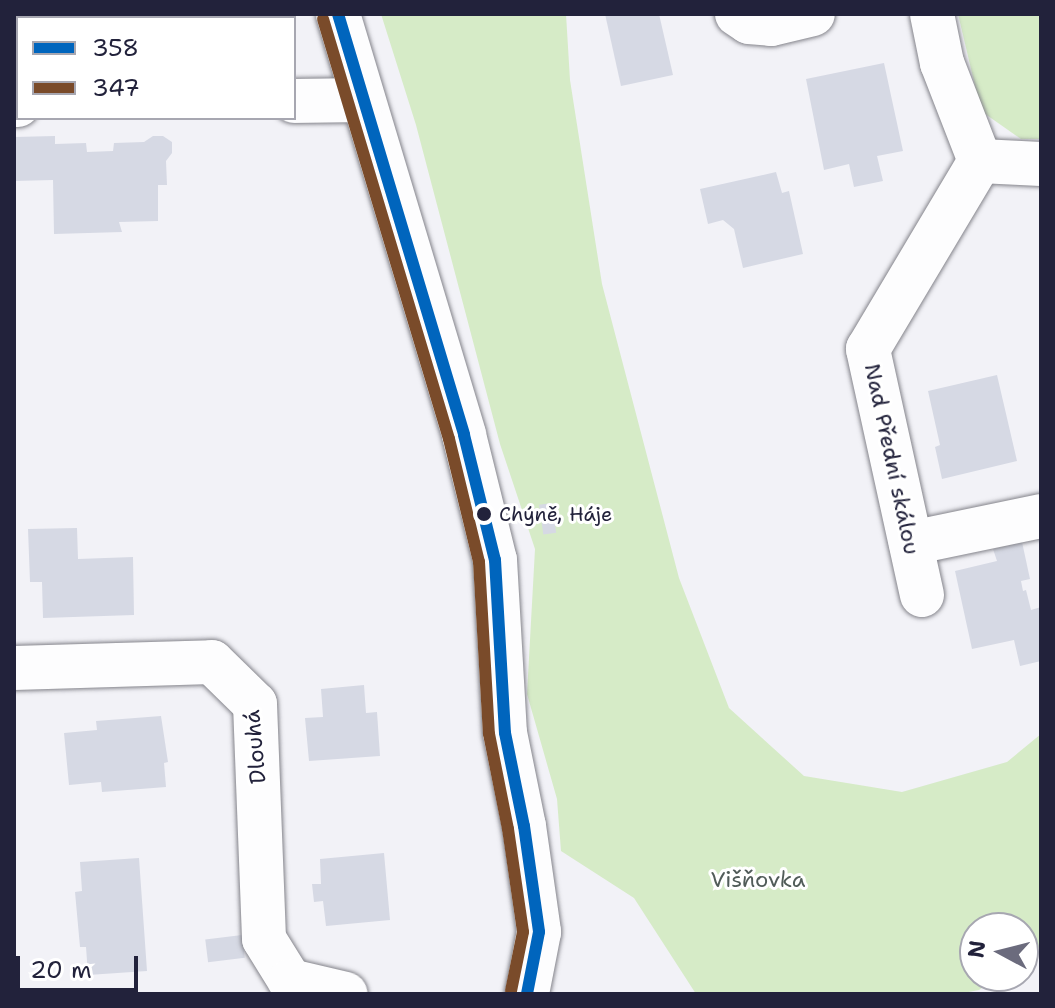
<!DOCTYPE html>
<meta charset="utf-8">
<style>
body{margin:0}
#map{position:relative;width:1055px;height:1008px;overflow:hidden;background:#f2f2f7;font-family:"Shantell Sans",sans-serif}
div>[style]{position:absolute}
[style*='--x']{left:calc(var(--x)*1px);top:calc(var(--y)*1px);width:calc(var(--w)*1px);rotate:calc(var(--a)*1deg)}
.green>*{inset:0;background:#d6ebc7}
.building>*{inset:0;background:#d6d9e4;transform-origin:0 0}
.roads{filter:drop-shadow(0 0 2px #84848b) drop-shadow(0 0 2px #84848b)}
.minor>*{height:44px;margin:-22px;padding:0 22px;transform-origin:22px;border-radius:22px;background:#fdfdfe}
.bus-1>*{height:12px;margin:-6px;padding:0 6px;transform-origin:6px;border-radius:6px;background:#0065bd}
.bus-2>*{height:12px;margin:-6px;padding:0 6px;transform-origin:6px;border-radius:6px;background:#7a4b2a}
.dots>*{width:22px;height:22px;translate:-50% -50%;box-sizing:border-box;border:4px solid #fff;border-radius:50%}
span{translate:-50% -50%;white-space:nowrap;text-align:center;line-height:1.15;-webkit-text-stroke:6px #fff;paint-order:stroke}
.bus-label{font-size:20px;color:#22223b}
.left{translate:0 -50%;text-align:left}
.street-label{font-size:22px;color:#22223b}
.park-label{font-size:22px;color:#515c59}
.frame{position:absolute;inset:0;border:16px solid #22223b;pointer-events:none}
.legend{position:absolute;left:16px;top:16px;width:280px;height:104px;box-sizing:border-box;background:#fff;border:2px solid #a7a7b1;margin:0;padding:10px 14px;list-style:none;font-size:24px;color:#22223b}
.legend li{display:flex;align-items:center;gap:16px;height:40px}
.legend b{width:40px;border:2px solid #a7a7b1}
.north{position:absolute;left:959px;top:912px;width:80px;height:80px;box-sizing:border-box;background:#fff;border:2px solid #a7a7b1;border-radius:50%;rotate:277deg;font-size:22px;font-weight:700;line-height:32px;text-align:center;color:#22223b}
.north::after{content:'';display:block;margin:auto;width:28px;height:36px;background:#6b6b7d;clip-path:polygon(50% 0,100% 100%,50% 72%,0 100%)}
.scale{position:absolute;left:16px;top:956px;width:122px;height:36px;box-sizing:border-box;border:4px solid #22223b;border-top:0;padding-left:10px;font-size:24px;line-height:28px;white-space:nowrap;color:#22223b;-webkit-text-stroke:6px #fff;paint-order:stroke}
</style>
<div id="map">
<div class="green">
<div style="clip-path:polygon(381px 14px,566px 14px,570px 80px,602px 284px,679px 578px,729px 708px,804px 776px,902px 792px,1007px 762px,1041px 734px,1041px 946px,1023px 958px,1023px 928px,975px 928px,975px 976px,999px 976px,979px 990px,958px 994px,696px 994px,634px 898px,561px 851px,557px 799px,527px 694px,535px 549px,500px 444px,416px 125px)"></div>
<div style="clip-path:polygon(958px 14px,1041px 14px,1041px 139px,1021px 139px,981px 111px)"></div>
</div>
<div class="building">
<div style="clip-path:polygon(605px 14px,659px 14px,673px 75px,621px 86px)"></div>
<div style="clip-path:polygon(884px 63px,903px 151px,877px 156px,883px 181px,854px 187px,849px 164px,824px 170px,806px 79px)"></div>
<div style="clip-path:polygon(55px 136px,55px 144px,86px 143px,87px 152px,113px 151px,114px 143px,144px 142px,153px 136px,163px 136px,172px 142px,172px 153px,166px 161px,167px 185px,158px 185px,158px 221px,119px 222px,122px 232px,54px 234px,53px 180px,14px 181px,14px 137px)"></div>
<div style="clip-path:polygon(776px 172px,782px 193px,789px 191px,803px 254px,743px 268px,734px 229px,723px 220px,708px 224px,700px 189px)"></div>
<div style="clip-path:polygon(997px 375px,1017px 461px,942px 479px,935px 447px,940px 445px,928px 391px)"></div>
<div style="left:552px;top:503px;width:30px;height:13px;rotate:82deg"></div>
<div style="clip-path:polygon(77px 528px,78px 559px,133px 557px,134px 615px,43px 618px,42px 582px,30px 582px,28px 529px)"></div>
<div style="clip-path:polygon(1022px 542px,1030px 579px,1021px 581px,1023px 591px,1026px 590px,1031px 610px,1041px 607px,1041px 661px,1020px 666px,1014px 640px,972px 649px,955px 571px,997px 561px,993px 549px)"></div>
<div style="clip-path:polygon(364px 685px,366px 713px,377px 712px,380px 756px,309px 761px,305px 718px,323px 717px,321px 689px)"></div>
<div style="clip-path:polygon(161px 716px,168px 762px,164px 763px,166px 787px,102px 792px,101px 782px,69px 785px,64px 733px,97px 730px,96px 721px)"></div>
<div style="clip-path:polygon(384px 853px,390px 920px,326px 926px,323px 901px,314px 902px,312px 884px,321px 884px,320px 859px)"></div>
<div style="clip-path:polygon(139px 858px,147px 971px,88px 975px,86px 947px,80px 947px,75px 892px,82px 891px,80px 862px)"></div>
<div style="left:242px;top:935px;width:23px;height:37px;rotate:83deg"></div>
</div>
<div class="roads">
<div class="minor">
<div style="--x:338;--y:14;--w:439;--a:73.3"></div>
<div style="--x:464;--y:435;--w:129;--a:76.1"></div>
<div style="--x:495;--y:560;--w:173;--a:86.7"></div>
<div style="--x:505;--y:733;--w:95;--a:78.5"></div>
<div style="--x:524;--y:826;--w:107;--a:81.9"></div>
<div style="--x:539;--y:932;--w:63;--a:101"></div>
<div style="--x:737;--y:14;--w:14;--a:34"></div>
<div style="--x:749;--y:22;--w:22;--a:5"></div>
<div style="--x:771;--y:24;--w:43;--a:-13.4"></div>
<div style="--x:932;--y:14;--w:50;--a:78.5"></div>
<div style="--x:942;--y:63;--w:105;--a:68.8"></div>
<div style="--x:980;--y:161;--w:61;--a:2.8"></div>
<div style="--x:294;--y:101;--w:69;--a:-0.8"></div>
<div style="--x:14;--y:105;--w:4;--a:0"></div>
<div style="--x:911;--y:543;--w:133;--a:-11.7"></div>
<div style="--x:922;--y:595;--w:252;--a:-102.4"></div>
<div style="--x:868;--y:349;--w:219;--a:-59.2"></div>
<div style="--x:14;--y:668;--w:198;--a:-1.7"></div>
<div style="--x:212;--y:662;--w:60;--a:44.3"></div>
<div style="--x:255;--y:704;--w:235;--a:87.8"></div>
<div style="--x:264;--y:939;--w:49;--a:58.2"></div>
<div style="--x:290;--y:981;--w:57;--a:13.1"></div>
</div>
</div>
<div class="bus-1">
<div style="--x:338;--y:14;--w:439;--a:73.3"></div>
<div style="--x:464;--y:435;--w:129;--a:76.1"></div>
<div style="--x:495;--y:560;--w:173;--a:86.7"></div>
<div style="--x:505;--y:733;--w:95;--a:78.5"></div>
<div style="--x:524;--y:826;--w:107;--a:81.9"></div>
<div style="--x:539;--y:932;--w:63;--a:101"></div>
</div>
<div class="bus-2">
<div style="--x:323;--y:19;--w:438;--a:73.3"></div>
<div style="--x:449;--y:439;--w:127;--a:76.3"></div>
<div style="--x:479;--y:562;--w:172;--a:86.7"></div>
<div style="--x:489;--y:734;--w:97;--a:78.7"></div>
<div style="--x:508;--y:829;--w:104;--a:81.7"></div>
<div style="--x:523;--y:932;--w:60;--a:101.5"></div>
</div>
<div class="dots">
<div style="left:484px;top:514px;background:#22223b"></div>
</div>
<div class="bus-label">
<span class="left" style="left:499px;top:514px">Chýně, Háje</span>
</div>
<div class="street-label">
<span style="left:892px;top:459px;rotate:78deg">Nad Přední skálou</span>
<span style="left:255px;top:747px;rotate:-95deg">Dlouhá</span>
</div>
<div class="park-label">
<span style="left:758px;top:880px">Višňovka</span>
</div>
<div class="frame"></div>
<ul class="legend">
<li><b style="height:10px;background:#0065bd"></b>358</li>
<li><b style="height:10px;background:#7a4b2a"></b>347</li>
</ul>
<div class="north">N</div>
<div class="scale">20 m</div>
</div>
